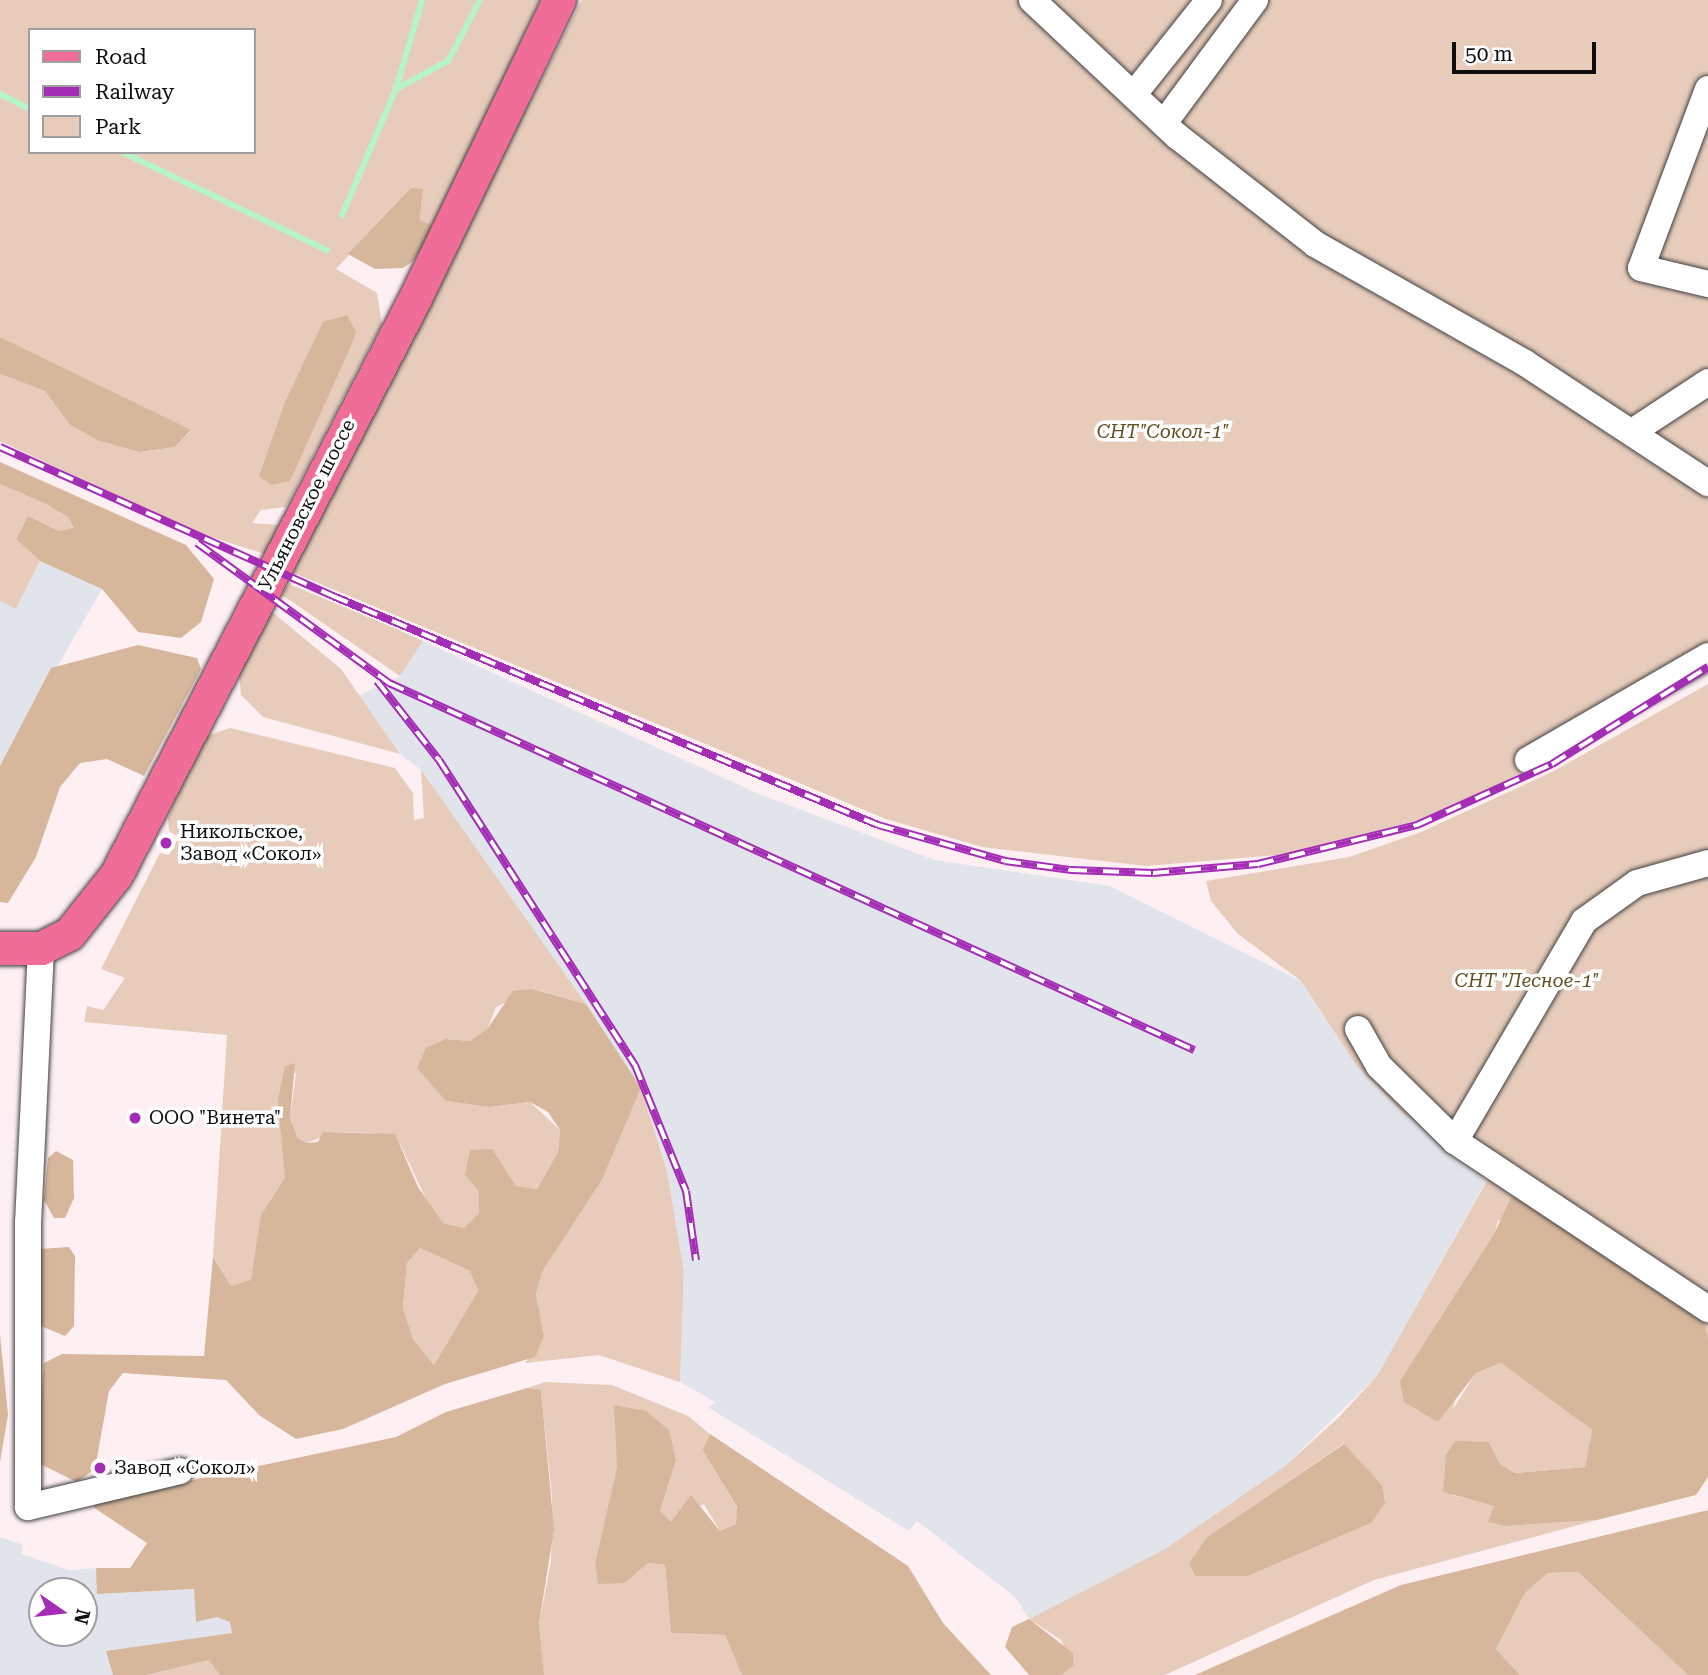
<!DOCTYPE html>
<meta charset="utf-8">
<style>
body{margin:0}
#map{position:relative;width:1708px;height:1675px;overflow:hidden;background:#feeff3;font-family:"Roboto Serif",serif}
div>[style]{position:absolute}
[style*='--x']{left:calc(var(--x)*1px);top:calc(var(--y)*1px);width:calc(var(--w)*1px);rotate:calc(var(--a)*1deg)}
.industrial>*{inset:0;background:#e2e4ec}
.green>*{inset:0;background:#e7ccbb}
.forest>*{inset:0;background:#d6b79b}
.stream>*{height:6px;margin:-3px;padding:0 3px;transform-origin:3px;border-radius:3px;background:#b7f3c8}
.roads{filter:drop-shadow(0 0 2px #414141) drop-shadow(0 0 2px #414141)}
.minor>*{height:26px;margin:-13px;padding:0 13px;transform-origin:13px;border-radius:13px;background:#fff}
.major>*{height:33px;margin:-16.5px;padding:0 16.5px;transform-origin:16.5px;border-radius:16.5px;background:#f06d98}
.rail>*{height:8px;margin-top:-4px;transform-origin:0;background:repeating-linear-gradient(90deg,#fff 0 16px,#a42db6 0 32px);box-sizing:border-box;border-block:2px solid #a42db6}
.dots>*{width:19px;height:19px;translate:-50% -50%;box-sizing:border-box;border:4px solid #fff;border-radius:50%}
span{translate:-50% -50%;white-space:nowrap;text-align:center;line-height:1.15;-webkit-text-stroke:7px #fff;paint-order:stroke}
.park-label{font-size:19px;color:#624f22;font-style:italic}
.street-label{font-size:19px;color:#0e0e0e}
.poi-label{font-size:19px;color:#0e0e0e}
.left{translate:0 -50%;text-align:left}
.legend{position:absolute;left:28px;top:28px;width:228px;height:126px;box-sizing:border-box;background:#fff;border:2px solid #9f9f9f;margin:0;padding:9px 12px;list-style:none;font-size:21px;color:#0e0e0e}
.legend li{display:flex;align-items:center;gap:14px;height:35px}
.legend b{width:35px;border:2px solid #9f9f9f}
.north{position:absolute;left:28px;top:1577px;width:70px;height:70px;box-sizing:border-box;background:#fff;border:2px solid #9f9f9f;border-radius:50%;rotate:104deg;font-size:19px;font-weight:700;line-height:28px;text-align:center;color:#0e0e0e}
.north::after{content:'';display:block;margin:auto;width:24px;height:32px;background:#a42db6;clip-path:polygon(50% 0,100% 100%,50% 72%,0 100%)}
.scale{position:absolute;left:1452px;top:42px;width:144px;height:32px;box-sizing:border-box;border:4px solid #0e0e0e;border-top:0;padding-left:9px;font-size:21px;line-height:24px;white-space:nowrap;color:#0e0e0e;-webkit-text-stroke:5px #fff;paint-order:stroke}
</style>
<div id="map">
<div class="industrial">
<div style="clip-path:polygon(40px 561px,102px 589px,0 766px,0 601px,16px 609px)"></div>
<div style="clip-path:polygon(423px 641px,757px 793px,935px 860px,1110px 886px,1301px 981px,1356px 1065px,1402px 1112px,1488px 1178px,1377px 1376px,1285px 1466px,1165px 1549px,1029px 1619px,1015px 1597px,917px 1521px,909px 1531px,709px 1408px,715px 1402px,680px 1382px,684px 1272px,667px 1171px,641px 1088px,421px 770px,400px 754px,358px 696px,400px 676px)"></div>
<div style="clip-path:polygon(evenodd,0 1537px,23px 1545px,21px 1554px,69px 1570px,96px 1568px,98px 1594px,194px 1589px,539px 1624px,817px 1675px,0 1675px,0 1537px,42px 1591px,84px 1591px,84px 1633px,42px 1633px,42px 1591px)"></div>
</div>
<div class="green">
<div style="clip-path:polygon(evenodd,0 0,540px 0,436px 227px,420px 220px,422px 200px,411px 188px,336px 269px,377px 293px,382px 324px,286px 507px,261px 510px,252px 523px,279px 525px,265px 554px,193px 531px,0 441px,0 374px,45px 391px,70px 425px,99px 441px,141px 452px,175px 447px,191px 431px,0 337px,0 0,30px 30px,254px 30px,254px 152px,30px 152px,30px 30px)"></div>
<div style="clip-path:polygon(582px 0,1708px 0,1708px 662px,1491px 790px,1418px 820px,1291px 854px,1146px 866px,982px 847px,886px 819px,289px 571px)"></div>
<div style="clip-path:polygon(0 484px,42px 502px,68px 517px,73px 529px,59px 531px,28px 516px,16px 539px,40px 561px,16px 609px,0 601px)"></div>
<div style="clip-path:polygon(289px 584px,387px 625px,423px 641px,400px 676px,282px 595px)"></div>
<div style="clip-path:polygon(265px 606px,341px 669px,400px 754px,263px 717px,241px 695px,239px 674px)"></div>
<div style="clip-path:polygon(evenodd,1708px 684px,1708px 1337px,1698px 1300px,1498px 1220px,1453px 1409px,1476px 1373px,1501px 1363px,1592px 1430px,1585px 1467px,1515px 1473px,1500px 1464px,1489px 1442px,1452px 1495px,1495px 1506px,1505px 1526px,1597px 1520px,1374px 1580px,1165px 1675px,1062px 1675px,1073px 1666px,1061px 1640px,1029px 1619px,1165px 1549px,1285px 1466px,1338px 1418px,1377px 1376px,1488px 1179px,1402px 1112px,1356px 1065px,1301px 981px,1238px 934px,1211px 901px,1206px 881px,1349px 857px,1421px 832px,1552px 772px,1708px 684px,1343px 1444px,1382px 1485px,1371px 1523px,1248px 1576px,1195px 1576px,1189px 1563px,1207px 1537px,1343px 1444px)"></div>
<div style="clip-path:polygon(230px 728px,395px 768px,413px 793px,414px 820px,424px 818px,421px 770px,586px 1004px,534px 989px,496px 1007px,488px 1028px,470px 1041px,446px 1039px,446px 1101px,489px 1107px,530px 1102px,560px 1130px,558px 1152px,537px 1189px,516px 1186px,503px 1169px,480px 1191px,479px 1213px,464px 1228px,443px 1223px,429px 1205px,400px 1144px,374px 1133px,335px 1132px,307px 1143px,298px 1138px,290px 1118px,296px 1074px,285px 1066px,285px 1178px,251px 1280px,242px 1287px,231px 1286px,213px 1257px,227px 1035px,84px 1022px,87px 1006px,103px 1010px,125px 978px,101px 969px,160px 853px,169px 855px,179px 837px,169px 831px,168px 818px,195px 748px,206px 736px)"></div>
<div style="clip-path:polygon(641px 1088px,667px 1171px,684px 1272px,680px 1382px,599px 1355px,525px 1363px,544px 1336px,536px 1294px,542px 1272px,602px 1180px)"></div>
<div style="clip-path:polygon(420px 1248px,470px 1271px,478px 1291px,434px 1365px,413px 1339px,403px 1308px,407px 1263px)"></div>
<div style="clip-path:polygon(545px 1382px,612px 1385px,688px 1416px,710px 1434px,704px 1450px,737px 1508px,736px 1524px,720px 1531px,704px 1504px,671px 1522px,660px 1512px,676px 1461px,615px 1405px,617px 1467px,595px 1563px,598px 1583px,625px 1583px,648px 1563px,665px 1565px,671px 1633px,725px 1635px,742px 1675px,544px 1675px,539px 1624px,551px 1561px,552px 1497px,541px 1391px,527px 1388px)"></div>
<div style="clip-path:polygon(1578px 1572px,1688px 1675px,1520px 1675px,1496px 1649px,1525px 1593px,1548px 1573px)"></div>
<div style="clip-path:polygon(210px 1660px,220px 1675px,146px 1675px)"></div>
</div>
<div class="forest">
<div style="clip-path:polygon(411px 188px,423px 189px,420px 220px,436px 227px,413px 261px,403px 268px,375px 269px,348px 254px)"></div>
<div style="clip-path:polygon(347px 315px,356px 332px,350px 348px,290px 481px,271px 485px,259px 476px,285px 402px,323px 322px)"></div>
<div style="clip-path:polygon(0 337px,191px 430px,175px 447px,140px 452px,99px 441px,70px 425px,45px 391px,0 374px)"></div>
<div style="clip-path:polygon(0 462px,186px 545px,214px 579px,201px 622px,181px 638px,138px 632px,102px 589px,40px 561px,16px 539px,28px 516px,59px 531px,73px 528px,68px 517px,42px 502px,0 484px)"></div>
<div style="clip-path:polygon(138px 645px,197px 658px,201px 669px,144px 776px,107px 759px,80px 763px,60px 787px,36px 857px,8px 903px,0 902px,0 766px,51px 668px)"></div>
<div style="clip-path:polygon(evenodd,533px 989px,586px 1004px,641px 1088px,602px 1180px,542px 1272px,536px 1294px,544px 1336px,535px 1357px,445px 1384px,343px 1429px,296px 1439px,259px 1415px,226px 1380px,123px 1373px,109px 1391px,95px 1469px,77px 1482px,36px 1462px,44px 1363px,62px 1354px,204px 1356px,213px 1257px,231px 1286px,251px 1280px,261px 1215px,285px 1178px,278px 1100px,285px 1066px,295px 1063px,290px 1118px,298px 1138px,307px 1143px,318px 1142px,323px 1132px,395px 1134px,418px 1187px,443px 1223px,464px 1228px,479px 1213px,479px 1191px,465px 1175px,470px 1150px,492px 1149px,516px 1186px,537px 1189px,558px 1152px,560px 1130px,548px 1112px,530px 1102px,489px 1107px,446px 1101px,417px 1068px,426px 1048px,446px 1039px,470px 1041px,488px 1028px,513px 991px,533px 989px,420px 1248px,470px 1271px,478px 1291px,434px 1365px,413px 1339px,403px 1308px,407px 1263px,420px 1248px)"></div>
<div style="clip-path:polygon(56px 1151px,73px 1160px,74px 1198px,65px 1218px,54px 1218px,44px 1200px,48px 1158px)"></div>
<div style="clip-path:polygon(1517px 1185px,1698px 1300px,1708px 1337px,1708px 1477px,1696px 1495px,1597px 1520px,1506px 1526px,1488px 1522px,1494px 1506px,1443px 1492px,1446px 1455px,1455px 1441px,1489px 1442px,1500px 1464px,1515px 1473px,1585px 1467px,1592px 1430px,1501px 1363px,1476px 1373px,1438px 1422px,1404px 1402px,1400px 1381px,1493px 1236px)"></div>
<div style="clip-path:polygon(69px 1247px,75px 1256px,74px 1326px,65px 1336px,36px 1324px,39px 1249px)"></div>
<div style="clip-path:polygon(0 1334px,8px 1415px,0 1462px)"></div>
<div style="clip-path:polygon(527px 1388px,541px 1390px,554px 1529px,539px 1624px,544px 1675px,220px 1675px,209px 1660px,146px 1675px,113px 1675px,106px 1651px,232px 1633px,230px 1622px,217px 1617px,196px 1622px,194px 1589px,97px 1594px,96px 1568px,130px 1568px,147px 1543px,93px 1507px,97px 1500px,396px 1437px,446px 1412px)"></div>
<div style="clip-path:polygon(614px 1405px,646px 1411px,669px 1430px,676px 1461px,660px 1511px,671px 1522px,691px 1495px,720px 1531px,736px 1524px,737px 1507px,703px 1450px,710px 1434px,908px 1566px,943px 1623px,991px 1675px,742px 1675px,725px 1635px,671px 1633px,665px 1565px,648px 1563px,625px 1583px,598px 1584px,595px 1563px,617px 1467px)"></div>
<div style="clip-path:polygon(1344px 1444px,1382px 1485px,1385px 1503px,1371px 1523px,1248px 1576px,1195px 1576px,1189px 1563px,1207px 1537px)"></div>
<div style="clip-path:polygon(1708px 1510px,1708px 1675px,1688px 1675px,1578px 1572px,1548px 1573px,1525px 1593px,1496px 1649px,1520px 1675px,1195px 1675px,1401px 1585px)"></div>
<div style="clip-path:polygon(1029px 1619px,1073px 1653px,1073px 1666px,1062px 1675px,1029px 1675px,1005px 1647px,1012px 1627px)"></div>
</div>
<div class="stream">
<div style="--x:396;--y:89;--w:59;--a:-28.3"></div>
<div style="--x:448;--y:61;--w:69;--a:-62.3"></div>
<div style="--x:0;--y:94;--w:34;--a:27"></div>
<div style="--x:122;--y:152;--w:227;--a:25.6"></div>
<div style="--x:342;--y:215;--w:137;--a:-66.8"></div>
<div style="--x:396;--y:89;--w:93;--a:-73.7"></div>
</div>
<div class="roads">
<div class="minor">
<div style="--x:1032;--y:0;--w:199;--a:43.2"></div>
<div style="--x:1177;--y:136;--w:175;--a:38"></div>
<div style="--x:1315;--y:244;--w:241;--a:29.5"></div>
<div style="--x:1525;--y:363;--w:219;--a:33.3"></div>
<div style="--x:1708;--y:89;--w:191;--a:110.5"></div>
<div style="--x:1641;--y:268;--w:69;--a:13.4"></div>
<div style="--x:1134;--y:94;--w:120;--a:-51.4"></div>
<div style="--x:1164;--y:123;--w:153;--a:-53.5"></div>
<div style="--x:1632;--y:432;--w:91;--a:-33.3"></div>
<div style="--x:1528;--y:760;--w:208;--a:-30"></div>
<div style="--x:41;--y:948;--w:274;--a:92.7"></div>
<div style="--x:28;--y:1222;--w:285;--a:90"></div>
<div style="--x:28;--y:1507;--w:156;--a:-13.3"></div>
<div style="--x:1358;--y:1029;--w:43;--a:60.4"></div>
<div style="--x:1379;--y:1066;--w:107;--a:44.6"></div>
<div style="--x:1455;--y:1141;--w:304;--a:33.6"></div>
<div style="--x:1455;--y:1141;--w:255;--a:-59.6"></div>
<div style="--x:1584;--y:921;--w:65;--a:-35.6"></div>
<div style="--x:1637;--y:883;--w:74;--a:-15.7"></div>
</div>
<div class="major">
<div style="--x:0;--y:948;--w:41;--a:0"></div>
<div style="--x:41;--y:948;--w:31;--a:-27"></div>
<div style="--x:69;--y:934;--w:75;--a:-51.5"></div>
<div style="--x:116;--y:875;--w:648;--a:-62.6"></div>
<div style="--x:414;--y:300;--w:333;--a:-64.2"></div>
</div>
</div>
<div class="rail">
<div style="--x:0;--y:447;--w:365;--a:24.1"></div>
<div style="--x:333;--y:596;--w:591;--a:22.79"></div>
<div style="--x:878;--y:825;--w:132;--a:15.8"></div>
<div style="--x:1005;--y:861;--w:67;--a:7.8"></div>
<div style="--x:1071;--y:870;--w:82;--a:2.1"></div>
<div style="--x:1153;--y:873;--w:105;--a:-4.9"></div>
<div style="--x:1258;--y:864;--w:164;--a:-13.8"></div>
<div style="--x:1417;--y:825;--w:148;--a:-24.3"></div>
<div style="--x:1552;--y:764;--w:184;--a:-31.9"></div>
<div style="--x:197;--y:543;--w:238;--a:36.1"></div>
<div style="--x:389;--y:683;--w:885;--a:24.51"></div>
<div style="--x:377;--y:681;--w:100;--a:51.9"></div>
<div style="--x:439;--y:760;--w:363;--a:57.3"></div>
<div style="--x:635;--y:1065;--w:136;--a:68"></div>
<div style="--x:686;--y:1191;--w:70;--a:81.8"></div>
</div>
<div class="dots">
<div style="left:166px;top:843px;background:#a42db6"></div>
<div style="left:135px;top:1118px;background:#a42db6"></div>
<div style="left:100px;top:1468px;background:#a42db6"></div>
</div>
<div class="park-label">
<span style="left:1163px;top:432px">СНТ"Сокол-1"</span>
<span style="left:1527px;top:981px">СНТ "Лесное-1"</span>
</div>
<div class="street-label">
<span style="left:307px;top:505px;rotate:-63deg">Ульяновское шоссе</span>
</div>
<div class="poi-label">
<span class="left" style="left:180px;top:843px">Никольское,<br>Завод «Сокол»</span>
<span class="left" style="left:149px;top:1118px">ООО "Винета"</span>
<span class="left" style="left:114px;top:1468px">Завод «Сокол»</span>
</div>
<ul class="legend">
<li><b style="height:9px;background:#f06d98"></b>Road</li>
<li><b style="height:9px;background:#a42db6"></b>Railway</li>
<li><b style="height:19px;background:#e7ccbb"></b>Park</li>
</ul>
<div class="north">N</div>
<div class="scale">50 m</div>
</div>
